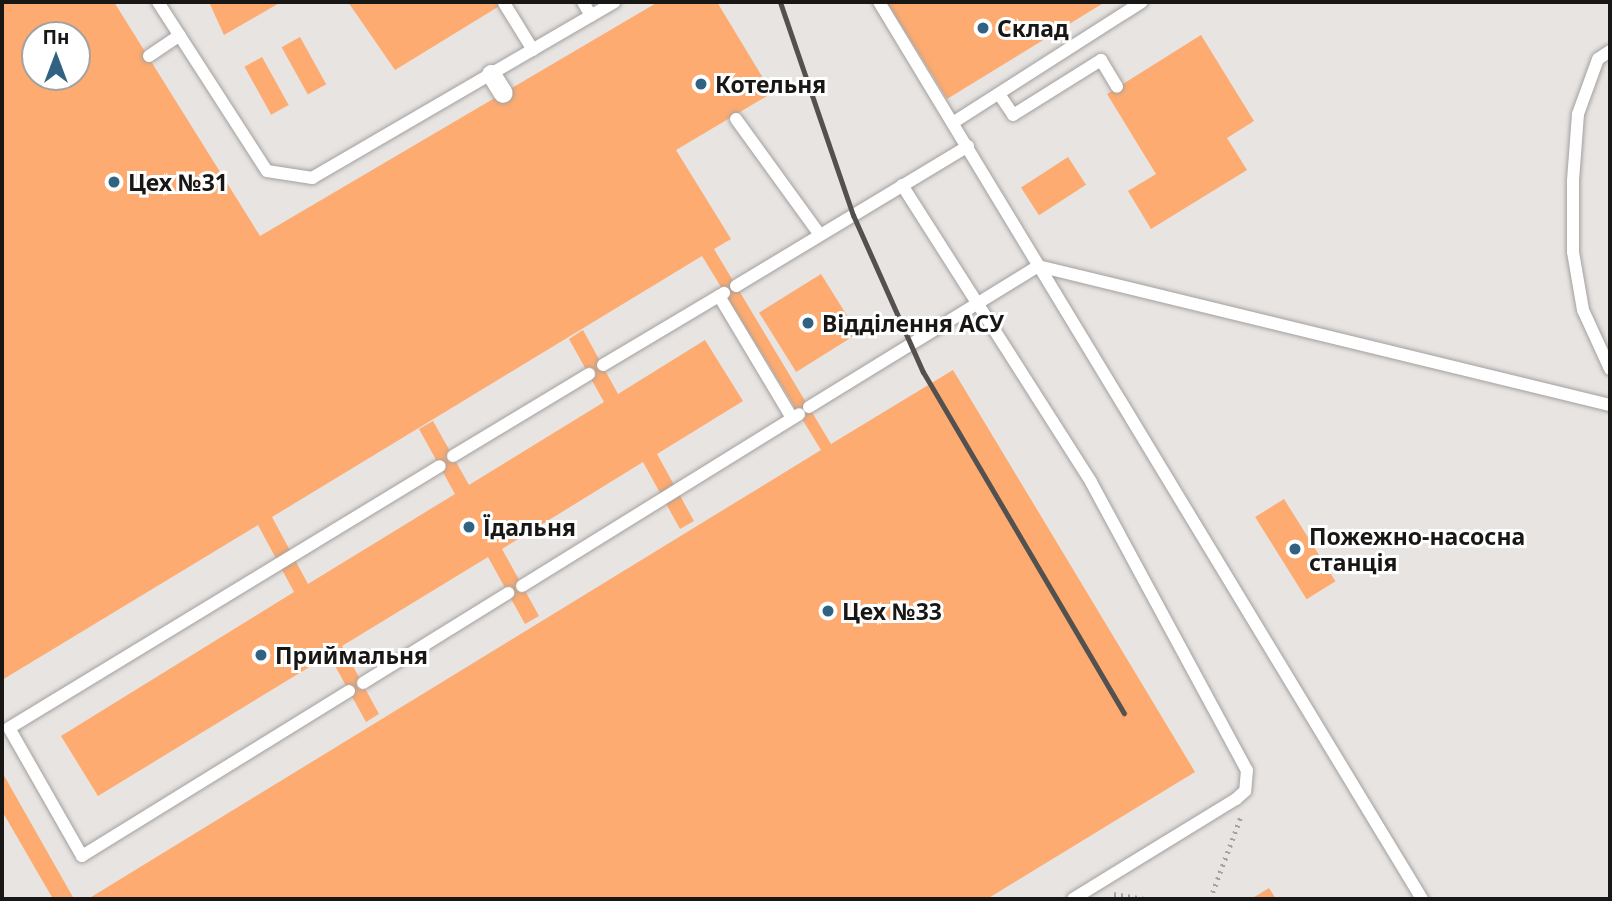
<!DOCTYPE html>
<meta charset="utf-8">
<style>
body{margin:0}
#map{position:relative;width:1612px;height:901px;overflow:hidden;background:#e7e4e2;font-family:"Noto Sans",sans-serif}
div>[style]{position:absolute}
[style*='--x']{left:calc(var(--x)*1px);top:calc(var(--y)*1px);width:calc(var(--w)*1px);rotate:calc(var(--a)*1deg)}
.building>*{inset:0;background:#fdab70;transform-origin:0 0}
.path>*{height:4.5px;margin-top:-2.25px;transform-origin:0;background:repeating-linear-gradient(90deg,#a5a3a1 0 2px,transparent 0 7px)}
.roads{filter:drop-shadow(0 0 2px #a3a09e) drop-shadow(0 0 2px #a3a09e)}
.service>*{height:12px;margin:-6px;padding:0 6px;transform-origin:6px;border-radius:6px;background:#fff}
.pedestrian>*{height:19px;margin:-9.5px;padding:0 9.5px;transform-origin:9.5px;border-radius:9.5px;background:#fff}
.rail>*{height:5px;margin:-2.5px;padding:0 2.5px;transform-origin:2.5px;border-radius:2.5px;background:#52514f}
.dots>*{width:19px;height:19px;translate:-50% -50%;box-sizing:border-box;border:4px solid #fff;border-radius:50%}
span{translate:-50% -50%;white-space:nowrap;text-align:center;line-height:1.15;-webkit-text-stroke:6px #fff;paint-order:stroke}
.poi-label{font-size:23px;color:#181716;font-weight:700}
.left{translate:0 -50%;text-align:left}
.frame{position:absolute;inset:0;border:4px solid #181716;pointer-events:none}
.north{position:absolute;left:21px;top:21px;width:70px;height:70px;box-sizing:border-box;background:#fff;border:2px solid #a3a2a2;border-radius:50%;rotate:0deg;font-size:19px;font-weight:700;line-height:28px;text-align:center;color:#181716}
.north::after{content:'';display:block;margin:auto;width:24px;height:32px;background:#326281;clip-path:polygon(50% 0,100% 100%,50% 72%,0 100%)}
</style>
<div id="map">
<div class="building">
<div style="clip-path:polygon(evenodd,2px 2px,114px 2px,260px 236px,658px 2px,717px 2px,772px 93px,676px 150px,731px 239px,714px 249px,831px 444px,953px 370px,1195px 772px,987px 899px,88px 899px,821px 450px,702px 256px,272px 517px,308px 584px,455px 494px,419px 429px,433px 421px,469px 485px,604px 402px,569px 339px,583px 330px,618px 394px,705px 340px,743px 401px,657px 454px,694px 521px,680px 529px,643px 462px,502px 549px,539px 616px,525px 624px,488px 557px,342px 646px,379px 714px,366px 722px,329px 655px,98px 796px,61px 736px,294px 592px,258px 525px,2px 680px,2px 2px,35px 35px,77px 35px,77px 77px,35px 77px,35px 35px)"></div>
<div style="clip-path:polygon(209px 2px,281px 2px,224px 35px)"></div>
<div style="clip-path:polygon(348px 2px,506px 2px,395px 70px)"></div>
<div style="clip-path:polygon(887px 2px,1105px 2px,947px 99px)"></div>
<div style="clip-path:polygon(1201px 35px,1254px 121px,1227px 138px,1247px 170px,1151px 229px,1128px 191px,1156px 174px,1107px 94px)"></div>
<div style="left:300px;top:37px;width:54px;height:21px;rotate:61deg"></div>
<div style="left:262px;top:57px;width:55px;height:20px;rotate:61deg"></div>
<div style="left:1068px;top:157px;width:33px;height:56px;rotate:57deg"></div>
<div style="left:821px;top:274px;width:70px;height:73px;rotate:58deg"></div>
<div style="left:1284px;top:499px;width:97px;height:34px;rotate:58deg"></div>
<div style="clip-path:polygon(2px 772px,74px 899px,53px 899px,2px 811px)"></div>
<div style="clip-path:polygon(1269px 888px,1276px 899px,1251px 899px)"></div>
</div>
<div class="path">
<div style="--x:1114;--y:894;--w:31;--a:9"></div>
<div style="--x:1210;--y:899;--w:89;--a:-69.5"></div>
</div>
<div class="roads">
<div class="service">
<div style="--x:158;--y:2;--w:201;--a:57.2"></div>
<div style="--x:267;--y:171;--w:46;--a:8.8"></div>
<div style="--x:312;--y:178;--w:350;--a:-30.2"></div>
<div style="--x:583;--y:2;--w:16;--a:60"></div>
<div style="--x:879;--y:2;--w:1049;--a:58.81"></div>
<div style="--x:504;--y:3;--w:55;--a:58.3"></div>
<div style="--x:1610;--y:51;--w:14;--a:146"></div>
<div style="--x:1598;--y:59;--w:59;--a:110"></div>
<div style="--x:1578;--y:114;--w:67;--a:94.3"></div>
<div style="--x:1573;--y:181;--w:71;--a:90"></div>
<div style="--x:1573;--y:252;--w:59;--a:80.2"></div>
<div style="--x:1583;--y:310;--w:65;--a:65.4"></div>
<div style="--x:149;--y:56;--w:37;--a:-34"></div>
<div style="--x:999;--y:94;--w:25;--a:56"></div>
<div style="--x:1013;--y:115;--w:104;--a:-32"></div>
<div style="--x:1101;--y:60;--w:31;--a:59"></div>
<div style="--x:736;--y:119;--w:143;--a:54.1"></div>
<div style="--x:954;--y:122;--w:223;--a:-32.6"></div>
<div style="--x:902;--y:185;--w:352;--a:57.5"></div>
<div style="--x:1091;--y:482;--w:328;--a:61.6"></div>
<div style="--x:1247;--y:770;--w:21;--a:95"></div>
<div style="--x:1245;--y:791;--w:12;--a:138"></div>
<div style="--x:1236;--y:799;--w:191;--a:148.5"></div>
<div style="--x:736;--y:286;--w:271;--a:-31.1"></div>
<div style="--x:719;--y:296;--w:142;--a:59.1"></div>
<div style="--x:603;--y:365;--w:141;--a:-30.8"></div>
<div style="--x:809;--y:407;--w:269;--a:-31.6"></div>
<div style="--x:1038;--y:266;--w:589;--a:13.66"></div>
<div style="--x:453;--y:456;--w:159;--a:-31.1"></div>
<div style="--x:522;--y:586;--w:326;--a:-31.8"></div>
<div style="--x:363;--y:683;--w:171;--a:-31.8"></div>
<div style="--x:349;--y:691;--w:314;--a:148.3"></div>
<div style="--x:82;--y:856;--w:147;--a:-119.7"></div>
<div style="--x:9;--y:728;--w:504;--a:-31.29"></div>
</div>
<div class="pedestrian">
<div style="--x:491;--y:74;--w:22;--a:58"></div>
</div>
</div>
<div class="rail">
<div style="--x:780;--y:2;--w:225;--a:71.1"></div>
<div style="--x:853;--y:215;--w:172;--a:66"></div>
<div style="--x:923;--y:372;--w:396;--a:59.5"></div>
</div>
<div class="dots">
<div style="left:983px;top:28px;background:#326281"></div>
<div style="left:701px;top:84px;background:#326281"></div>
<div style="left:114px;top:182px;background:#326281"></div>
<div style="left:808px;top:323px;background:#326281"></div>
<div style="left:469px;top:527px;background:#326281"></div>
<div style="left:1295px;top:549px;background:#326281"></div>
<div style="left:828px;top:611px;background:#326281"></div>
<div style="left:261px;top:655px;background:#326281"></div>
</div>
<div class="poi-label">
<span class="left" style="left:997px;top:28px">Склад</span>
<span class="left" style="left:715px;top:84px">Котельня</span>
<span class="left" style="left:128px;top:182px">Цех №31</span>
<span class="left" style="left:822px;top:323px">Відділення АСУ</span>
<span class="left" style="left:483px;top:527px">Їдальня</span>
<span class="left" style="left:1309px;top:549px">Пожежно-насосна<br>станція</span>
<span class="left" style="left:842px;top:611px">Цех №33</span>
<span class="left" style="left:275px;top:655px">Приймальня</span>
</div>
<div class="frame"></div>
<div class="north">Пн</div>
</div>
